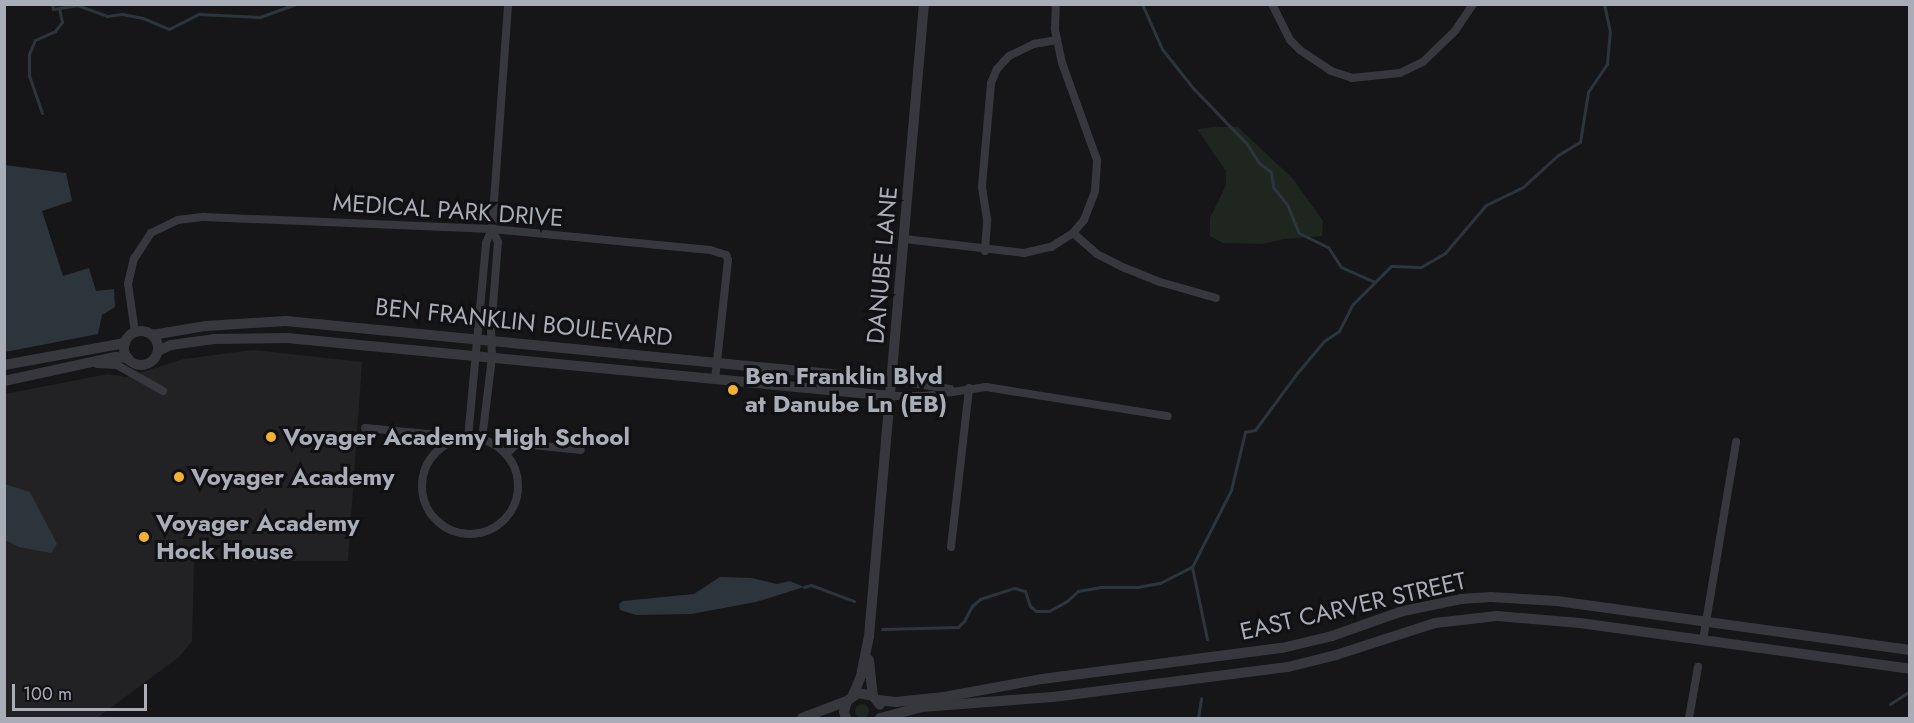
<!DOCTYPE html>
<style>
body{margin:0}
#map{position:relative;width:1914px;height:723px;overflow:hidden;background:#161618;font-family:Jost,sans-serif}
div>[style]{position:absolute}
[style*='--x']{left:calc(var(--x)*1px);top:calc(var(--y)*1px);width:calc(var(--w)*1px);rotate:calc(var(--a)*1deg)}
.built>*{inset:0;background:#222225}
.green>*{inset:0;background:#1e261f}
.round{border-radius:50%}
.water>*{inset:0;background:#2c353c}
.stream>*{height:3px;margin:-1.5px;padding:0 1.5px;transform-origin:1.5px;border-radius:1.5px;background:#2c353c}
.minor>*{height:8px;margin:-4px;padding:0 4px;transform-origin:4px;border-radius:4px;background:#37383d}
.minor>.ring{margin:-4px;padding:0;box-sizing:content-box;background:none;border:8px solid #37383d;border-radius:50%}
.tertiary>*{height:10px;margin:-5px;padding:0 5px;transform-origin:5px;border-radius:5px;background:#37383d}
.tertiary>.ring{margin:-5px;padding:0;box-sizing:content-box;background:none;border:10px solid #37383d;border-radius:50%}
.dots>*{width:16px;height:16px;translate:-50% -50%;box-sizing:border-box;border:3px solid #111113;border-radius:50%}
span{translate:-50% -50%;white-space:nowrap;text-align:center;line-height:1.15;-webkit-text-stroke:6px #111113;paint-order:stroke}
.street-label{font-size:24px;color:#a8adb8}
.poi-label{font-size:24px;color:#a8adb8;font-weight:700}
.left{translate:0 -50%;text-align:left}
.frame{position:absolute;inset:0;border:6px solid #a8adb8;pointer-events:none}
.scale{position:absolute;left:12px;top:684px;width:135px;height:27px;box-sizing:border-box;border:3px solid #a8adb8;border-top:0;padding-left:8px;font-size:18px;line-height:21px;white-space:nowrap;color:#a8adb8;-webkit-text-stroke:4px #111113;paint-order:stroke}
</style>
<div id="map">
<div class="built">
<div style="clip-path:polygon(253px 350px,362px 362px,348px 561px,194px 561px,192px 641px,179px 657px,97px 718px,5px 718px,5px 394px,108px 374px,126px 377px,184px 359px)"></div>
</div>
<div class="green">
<div style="clip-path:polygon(1215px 127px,1238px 127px,1293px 179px,1323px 221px,1322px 236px,1284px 239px,1263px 244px,1223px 243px,1210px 236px,1210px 218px,1226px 185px,1226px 171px,1197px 129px)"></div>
<div class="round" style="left:855px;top:704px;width:14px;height:14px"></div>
</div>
<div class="water">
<div style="clip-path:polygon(5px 165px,66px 173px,72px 201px,42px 211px,63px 276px,89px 268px,96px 291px,114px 289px,115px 307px,102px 315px,98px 334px,5px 352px)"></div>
<div style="clip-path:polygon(5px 484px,30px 492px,57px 544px,51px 553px,19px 547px,5px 540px)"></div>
<div style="clip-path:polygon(720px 577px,752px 578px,777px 584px,790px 581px,804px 587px,756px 602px,691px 614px,636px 615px,620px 610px,619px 604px,623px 601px,694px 594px)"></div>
</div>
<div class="stream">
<div style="--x:52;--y:4;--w:5;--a:79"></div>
<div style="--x:53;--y:9;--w:24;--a:-9"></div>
<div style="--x:77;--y:5;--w:32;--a:20"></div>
<div style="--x:107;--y:16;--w:15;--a:-8"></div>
<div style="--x:122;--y:14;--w:21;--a:11"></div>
<div style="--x:143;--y:18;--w:28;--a:23"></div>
<div style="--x:169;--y:29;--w:34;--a:-27"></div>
<div style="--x:199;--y:14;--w:61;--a:2.8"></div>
<div style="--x:260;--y:17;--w:38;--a:-20"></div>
<div style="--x:1142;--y:4;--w:49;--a:66"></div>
<div style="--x:1162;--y:49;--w:50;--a:51.5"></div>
<div style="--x:1193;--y:88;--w:78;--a:46"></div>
<div style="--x:1247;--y:144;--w:22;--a:58"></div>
<div style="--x:1259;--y:163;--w:15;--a:37"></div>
<div style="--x:1271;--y:172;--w:15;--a:82"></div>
<div style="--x:1273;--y:187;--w:22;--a:51"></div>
<div style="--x:1287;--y:204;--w:31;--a:68"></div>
<div style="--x:1299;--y:233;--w:32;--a:26"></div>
<div style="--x:1328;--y:247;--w:24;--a:57"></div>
<div style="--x:1341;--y:267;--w:36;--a:24"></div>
<div style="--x:42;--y:113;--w:39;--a:-109"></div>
<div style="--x:29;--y:76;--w:22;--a:-90"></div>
<div style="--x:29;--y:54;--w:15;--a:-67"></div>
<div style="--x:35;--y:40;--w:22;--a:-24"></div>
<div style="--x:55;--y:31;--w:11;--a:-52"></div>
<div style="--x:62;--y:22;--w:14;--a:-102"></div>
<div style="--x:804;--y:587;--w:7;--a:-16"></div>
<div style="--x:811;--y:585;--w:46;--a:20.4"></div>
<div style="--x:882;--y:629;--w:76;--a:-1.5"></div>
<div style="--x:958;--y:627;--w:8;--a:-45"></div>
<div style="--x:964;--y:621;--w:17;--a:-62"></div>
<div style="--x:972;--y:606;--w:11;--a:-41"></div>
<div style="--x:980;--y:599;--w:36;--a:-18"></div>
<div style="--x:1014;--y:588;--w:11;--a:15"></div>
<div style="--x:1025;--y:591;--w:16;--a:72"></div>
<div style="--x:1030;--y:606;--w:8;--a:40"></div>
<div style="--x:1036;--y:611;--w:13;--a:0"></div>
<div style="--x:1049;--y:611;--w:21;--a:-29"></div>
<div style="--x:1067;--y:601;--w:15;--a:-42"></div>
<div style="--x:1078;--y:591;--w:22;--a:-10"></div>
<div style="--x:1100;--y:587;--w:37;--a:0"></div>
<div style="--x:1137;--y:587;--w:23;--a:-10"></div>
<div style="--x:1160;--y:583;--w:36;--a:-27"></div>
<div style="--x:1207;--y:639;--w:74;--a:-101.8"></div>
<div style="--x:1192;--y:567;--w:86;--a:-63.1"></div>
<div style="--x:1231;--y:490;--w:60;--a:-76.4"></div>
<div style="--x:1245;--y:432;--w:10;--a:-11"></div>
<div style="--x:1255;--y:430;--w:71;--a:-53.6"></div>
<div style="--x:1297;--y:373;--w:42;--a:-49.8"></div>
<div style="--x:1324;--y:341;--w:18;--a:-34"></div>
<div style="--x:1339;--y:331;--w:30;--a:-63"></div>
<div style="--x:1353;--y:304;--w:54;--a:-45"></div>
<div style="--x:1391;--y:266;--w:30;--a:2"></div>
<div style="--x:1421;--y:267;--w:28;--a:-30"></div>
<div style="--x:1445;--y:253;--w:63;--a:-49.5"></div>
<div style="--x:1486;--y:205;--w:41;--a:-25.9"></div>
<div style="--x:1523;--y:187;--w:47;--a:-42.4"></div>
<div style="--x:1558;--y:155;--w:26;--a:-31"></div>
<div style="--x:1580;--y:142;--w:51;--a:-80.9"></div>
<div style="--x:1588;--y:92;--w:34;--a:-56"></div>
<div style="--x:1607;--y:64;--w:32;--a:-85"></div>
<div style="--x:1610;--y:32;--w:29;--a:-102"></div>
<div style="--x:1890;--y:704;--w:24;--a:-33"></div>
<div style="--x:1198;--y:718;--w:20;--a:-81"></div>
</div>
<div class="minor">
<div style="--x:1272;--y:4;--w:40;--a:63.4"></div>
<div style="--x:1290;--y:40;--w:14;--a:45"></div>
<div style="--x:1300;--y:50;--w:37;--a:34"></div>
<div style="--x:1331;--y:71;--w:22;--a:18"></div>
<div style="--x:1352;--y:78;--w:48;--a:-5.9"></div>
<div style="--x:1400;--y:73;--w:25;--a:-26"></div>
<div style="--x:1423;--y:62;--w:45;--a:-44.1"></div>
<div style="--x:1455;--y:31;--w:32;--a:-56"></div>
<div style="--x:1073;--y:233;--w:32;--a:41"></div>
<div style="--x:1097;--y:254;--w:31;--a:27"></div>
<div style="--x:1125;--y:268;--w:38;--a:22"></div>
<div style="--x:1160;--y:282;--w:58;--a:15.9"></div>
<div style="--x:905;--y:239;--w:120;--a:6.7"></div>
<div style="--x:1024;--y:253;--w:28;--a:-13"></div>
<div style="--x:1051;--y:247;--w:26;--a:-32"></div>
<div style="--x:1073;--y:233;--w:17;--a:-50"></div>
<div style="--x:1084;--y:220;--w:31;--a:-69"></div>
<div style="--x:1095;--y:191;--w:31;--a:-86"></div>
<div style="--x:1097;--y:160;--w:103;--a:-109.8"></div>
<div style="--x:1062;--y:63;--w:35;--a:-102"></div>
<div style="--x:1055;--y:29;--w:25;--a:-88"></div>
<div style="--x:985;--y:251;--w:32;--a:-86"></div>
<div style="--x:987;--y:219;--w:33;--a:-99"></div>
<div style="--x:982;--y:186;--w:103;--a:-85"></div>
<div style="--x:991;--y:83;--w:15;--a:-67"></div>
<div style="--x:997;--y:69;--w:18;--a:-47"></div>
<div style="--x:1009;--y:56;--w:28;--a:-26"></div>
<div style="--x:1034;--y:44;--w:23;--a:-10"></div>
<div style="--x:135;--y:332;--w:49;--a:-98.3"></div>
<div style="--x:128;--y:284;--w:26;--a:-77"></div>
<div style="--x:134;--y:259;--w:31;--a:-57"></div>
<div style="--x:151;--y:233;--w:30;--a:-26"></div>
<div style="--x:178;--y:220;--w:26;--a:-7"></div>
<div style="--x:204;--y:217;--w:288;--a:2.4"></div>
<div style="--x:492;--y:229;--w:219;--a:5.5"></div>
<div style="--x:710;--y:250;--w:17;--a:17"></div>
<div style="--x:726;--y:255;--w:5;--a:68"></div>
<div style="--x:728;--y:260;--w:120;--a:96.2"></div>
<div style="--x:97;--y:364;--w:20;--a:3"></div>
<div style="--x:117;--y:365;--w:53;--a:29.5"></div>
<div style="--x:892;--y:380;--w:59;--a:8.8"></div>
<div style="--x:891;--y:396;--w:34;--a:0"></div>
<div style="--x:925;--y:396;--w:62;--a:-8.4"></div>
<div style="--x:986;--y:387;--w:184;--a:9.1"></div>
<div style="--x:365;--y:428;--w:64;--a:5.4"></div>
<div style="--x:429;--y:434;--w:19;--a:36"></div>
<div style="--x:468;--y:438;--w:196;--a:-84.7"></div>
<div style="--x:486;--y:243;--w:15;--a:-67"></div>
<div style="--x:492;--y:229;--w:226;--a:-85.9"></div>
<div class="ring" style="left:422px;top:438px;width:88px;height:88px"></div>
<div style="--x:482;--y:439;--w:83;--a:-83"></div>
<div style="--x:492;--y:357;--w:25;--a:-92"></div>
<div style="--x:491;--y:332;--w:90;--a:-85.6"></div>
<div style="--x:498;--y:242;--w:14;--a:-115"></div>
<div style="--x:506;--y:454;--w:13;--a:-42"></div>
<div style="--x:516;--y:445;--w:7;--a:-8"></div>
<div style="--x:523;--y:444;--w:58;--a:5.9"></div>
<div style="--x:951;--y:547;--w:160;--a:-83.5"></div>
<div style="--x:1703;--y:640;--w:201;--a:-80.5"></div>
<div style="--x:1689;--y:718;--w:52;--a:-80"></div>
</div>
<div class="tertiary">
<div class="ring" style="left:124px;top:331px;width:24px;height:24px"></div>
<div style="--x:152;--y:335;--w:55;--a:-9.5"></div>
<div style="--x:206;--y:326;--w:80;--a:-3.6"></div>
<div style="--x:286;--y:321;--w:609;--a:5.56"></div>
<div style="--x:158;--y:351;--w:14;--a:-25"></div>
<div style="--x:171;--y:345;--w:43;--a:-7.9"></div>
<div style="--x:214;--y:339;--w:73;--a:-0.8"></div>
<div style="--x:287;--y:338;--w:607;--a:5.49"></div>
<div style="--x:4;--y:365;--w:123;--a:-10.3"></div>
<div style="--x:4;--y:381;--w:114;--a:-12.2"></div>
<div style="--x:115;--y:357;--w:13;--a:4"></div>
<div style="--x:869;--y:660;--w:36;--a:84"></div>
<div style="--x:853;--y:695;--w:21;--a:-67"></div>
<div style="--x:861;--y:676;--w:41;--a:-78.7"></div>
<div style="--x:869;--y:636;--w:634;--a:-85.03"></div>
<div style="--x:877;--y:700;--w:19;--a:6"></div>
<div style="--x:896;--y:702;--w:48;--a:-5.9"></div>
<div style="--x:944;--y:697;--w:100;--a:-10.4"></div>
<div style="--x:1042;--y:679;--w:242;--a:-7.4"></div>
<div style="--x:1282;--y:648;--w:51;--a:-13.5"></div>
<div style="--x:1332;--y:636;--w:75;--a:-19.4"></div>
<div style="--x:1403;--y:611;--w:59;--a:-11.7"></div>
<div style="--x:1461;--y:599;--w:30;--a:-4"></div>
<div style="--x:1491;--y:597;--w:66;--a:3.5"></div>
<div style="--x:1557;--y:601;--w:356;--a:7.9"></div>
<div style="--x:802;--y:718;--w:48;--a:-20.7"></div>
<div style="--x:846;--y:718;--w:6;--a:-108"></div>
<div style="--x:844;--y:712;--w:11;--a:-75"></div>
<div style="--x:847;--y:701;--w:14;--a:-36"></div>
<div style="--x:858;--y:693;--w:15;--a:11"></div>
<div style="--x:873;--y:696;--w:11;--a:52"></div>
<div style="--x:880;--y:718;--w:43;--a:-14.7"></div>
<div style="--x:922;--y:707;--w:131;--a:-4.4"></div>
<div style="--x:1053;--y:697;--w:237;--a:-7.3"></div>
<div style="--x:1288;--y:667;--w:49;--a:-14"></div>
<div style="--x:1336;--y:655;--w:104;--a:-17.9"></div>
<div style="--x:1435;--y:623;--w:62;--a:-6.4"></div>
<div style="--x:1497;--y:616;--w:83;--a:4.8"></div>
<div style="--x:1580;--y:623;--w:333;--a:7.9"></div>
</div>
<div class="dots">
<div style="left:733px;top:390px;background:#f2b134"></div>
<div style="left:271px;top:437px;background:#f2b134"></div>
<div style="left:179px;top:477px;background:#f2b134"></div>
<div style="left:144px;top:537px;background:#f2b134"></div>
</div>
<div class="street-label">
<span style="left:448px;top:210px;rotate:4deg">MEDICAL PARK DRIVE</span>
<span style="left:882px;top:265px;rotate:-85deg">DANUBE LANE</span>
<span style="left:524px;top:322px;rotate:6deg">BEN FRANKLIN BOULEVARD</span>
<span style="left:1353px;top:606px;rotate:-13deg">EAST CARVER STREET</span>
</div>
<div class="poi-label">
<span class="left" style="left:745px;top:390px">Ben Franklin Blvd<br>at Danube Ln (EB)</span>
<span class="left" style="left:283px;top:437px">Voyager Academy High School</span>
<span class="left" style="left:191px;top:477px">Voyager Academy</span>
<span class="left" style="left:156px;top:537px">Voyager Academy<br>Hock House</span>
</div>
<div class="frame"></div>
<div class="scale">100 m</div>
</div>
